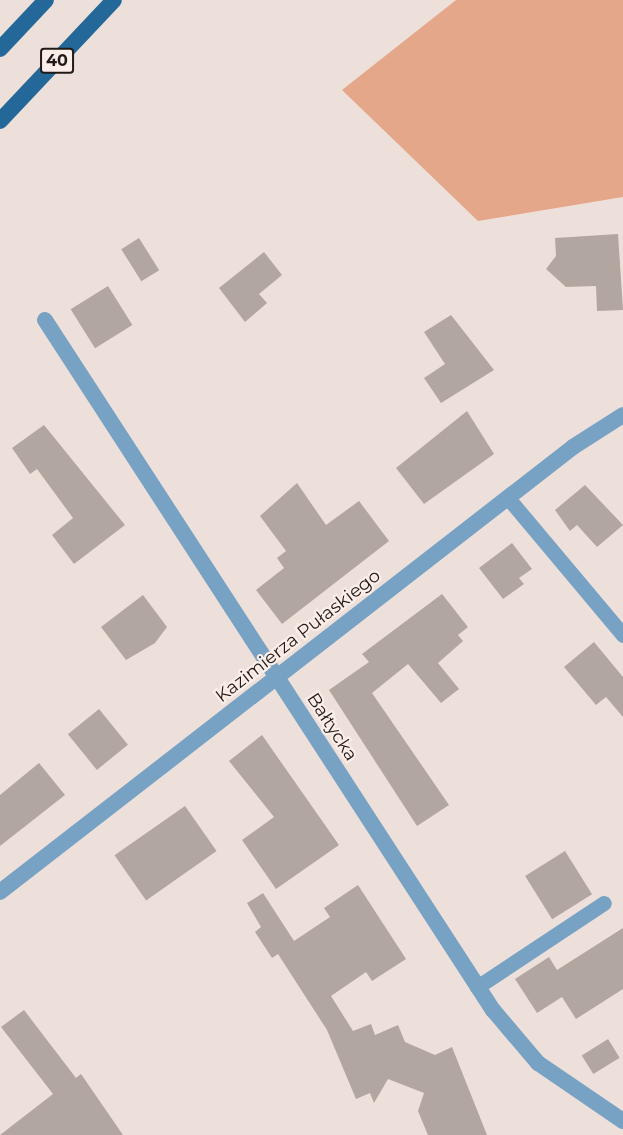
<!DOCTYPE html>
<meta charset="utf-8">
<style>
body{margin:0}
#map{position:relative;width:623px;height:1135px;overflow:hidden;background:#ede0da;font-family:Montserrat,sans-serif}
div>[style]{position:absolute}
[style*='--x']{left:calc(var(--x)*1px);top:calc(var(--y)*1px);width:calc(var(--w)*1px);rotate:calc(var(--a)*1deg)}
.green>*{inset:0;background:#e4a78a}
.building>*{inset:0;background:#b2a6a0;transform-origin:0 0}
.service>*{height:15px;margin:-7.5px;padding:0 7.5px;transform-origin:7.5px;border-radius:7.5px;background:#78a2c4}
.minor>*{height:16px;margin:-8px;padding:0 8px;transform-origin:8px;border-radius:8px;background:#78a2c4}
.primary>*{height:16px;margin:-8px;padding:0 8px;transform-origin:8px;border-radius:8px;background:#236898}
span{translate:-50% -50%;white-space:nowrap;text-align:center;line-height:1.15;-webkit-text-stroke:4.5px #fbede7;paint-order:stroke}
.shield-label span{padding:2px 4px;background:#fbede7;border:2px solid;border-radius:4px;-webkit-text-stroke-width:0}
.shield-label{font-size:16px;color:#201b19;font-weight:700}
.street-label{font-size:18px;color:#201b19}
</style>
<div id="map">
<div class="green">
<div style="clip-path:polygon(456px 0,623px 0,623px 197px,478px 221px,342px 90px)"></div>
</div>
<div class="building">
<div style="clip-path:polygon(618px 234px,623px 310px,597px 311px,596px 286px,566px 287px,546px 269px,556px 256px,555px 238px)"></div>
<div style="left:139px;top:238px;width:38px;height:21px;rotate:58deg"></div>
<div style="clip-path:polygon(264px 252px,282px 275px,259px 294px,267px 303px,245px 322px,219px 288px)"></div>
<div style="left:108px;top:286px;width:46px;height:44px;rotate:58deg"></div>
<div style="clip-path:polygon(451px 315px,494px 370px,441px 403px,424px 378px,445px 364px,424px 332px)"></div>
<div style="clip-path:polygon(467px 411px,494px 454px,424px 504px,396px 468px)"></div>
<div style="clip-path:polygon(44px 425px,125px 525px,74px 564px,52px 535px,73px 518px,37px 469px,30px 474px,12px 448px)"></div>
<div style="clip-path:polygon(297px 483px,326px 525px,359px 501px,389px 541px,282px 624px,256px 590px,284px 568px,277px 558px,286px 551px,260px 516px)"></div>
<div style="clip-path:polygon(585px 485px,623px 525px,597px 547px,577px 525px,570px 531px,555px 510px)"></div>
<div style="clip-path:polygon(512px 543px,532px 569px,519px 578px,524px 584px,503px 599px,479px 568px)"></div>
<div style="clip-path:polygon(442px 594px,468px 627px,458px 635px,463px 641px,438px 663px,459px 689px,441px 703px,408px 664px,372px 693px,449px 805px,417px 826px,329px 690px,369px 662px,362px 654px)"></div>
<div style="clip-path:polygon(143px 595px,167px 627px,155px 643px,126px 660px,101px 627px)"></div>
<div style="clip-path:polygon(594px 642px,623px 677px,623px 717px,606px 697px,596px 705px,564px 667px)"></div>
<div style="left:99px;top:709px;width:46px;height:40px;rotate:51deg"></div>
<div style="clip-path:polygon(262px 735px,339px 845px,276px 889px,242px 840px,274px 817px,229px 761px)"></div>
<div style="clip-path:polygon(39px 763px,65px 795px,0 846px,0 795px)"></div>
<div style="left:185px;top:806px;width:55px;height:86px;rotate:55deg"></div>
<div style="left:565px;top:851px;width:51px;height:47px;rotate:58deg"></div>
<div style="clip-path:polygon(358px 885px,406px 959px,372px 981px,366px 972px,331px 996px,353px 1031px,371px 1024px,375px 1035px,398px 1025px,405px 1042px,435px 1055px,452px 1047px,487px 1135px,428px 1135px,418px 1111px,424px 1093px,388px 1079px,374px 1103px,370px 1093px,356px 1099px,327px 1030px,278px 954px,272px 958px,255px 932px,261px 927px,247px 903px,263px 893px,294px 941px,330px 917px,324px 908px)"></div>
<div style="clip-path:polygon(623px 928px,623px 989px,576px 1019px,562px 997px,537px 1013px,515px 979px,549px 957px,557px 970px)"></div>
<div style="clip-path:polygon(24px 1010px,76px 1078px,81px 1074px,123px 1135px,0 1135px,53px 1094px,1px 1027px)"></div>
<div style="left:608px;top:1039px;width:22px;height:31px;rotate:58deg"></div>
</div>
<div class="service">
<div style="--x:508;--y:498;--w:179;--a:50"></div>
<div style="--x:477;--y:987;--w:152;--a:-33.5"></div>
</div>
<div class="minor">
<div style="--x:45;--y:320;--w:823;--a:57.01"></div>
<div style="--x:493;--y:1010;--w:70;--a:49.7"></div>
<div style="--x:538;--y:1063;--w:103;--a:34.3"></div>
<div style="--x:0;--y:892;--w:726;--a:-37.83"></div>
<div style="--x:573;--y:447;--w:59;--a:-32.6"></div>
</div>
<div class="primary">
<div style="--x:0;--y:49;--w:67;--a:-46.8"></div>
<div style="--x:0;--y:121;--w:166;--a:-46.7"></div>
</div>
<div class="shield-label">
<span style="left:57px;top:61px">40</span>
</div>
<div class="street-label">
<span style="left:298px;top:636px;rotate:-38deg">Kazimierza Pułaskiego</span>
<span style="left:332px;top:727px;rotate:57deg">Bałtycka</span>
</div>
</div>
